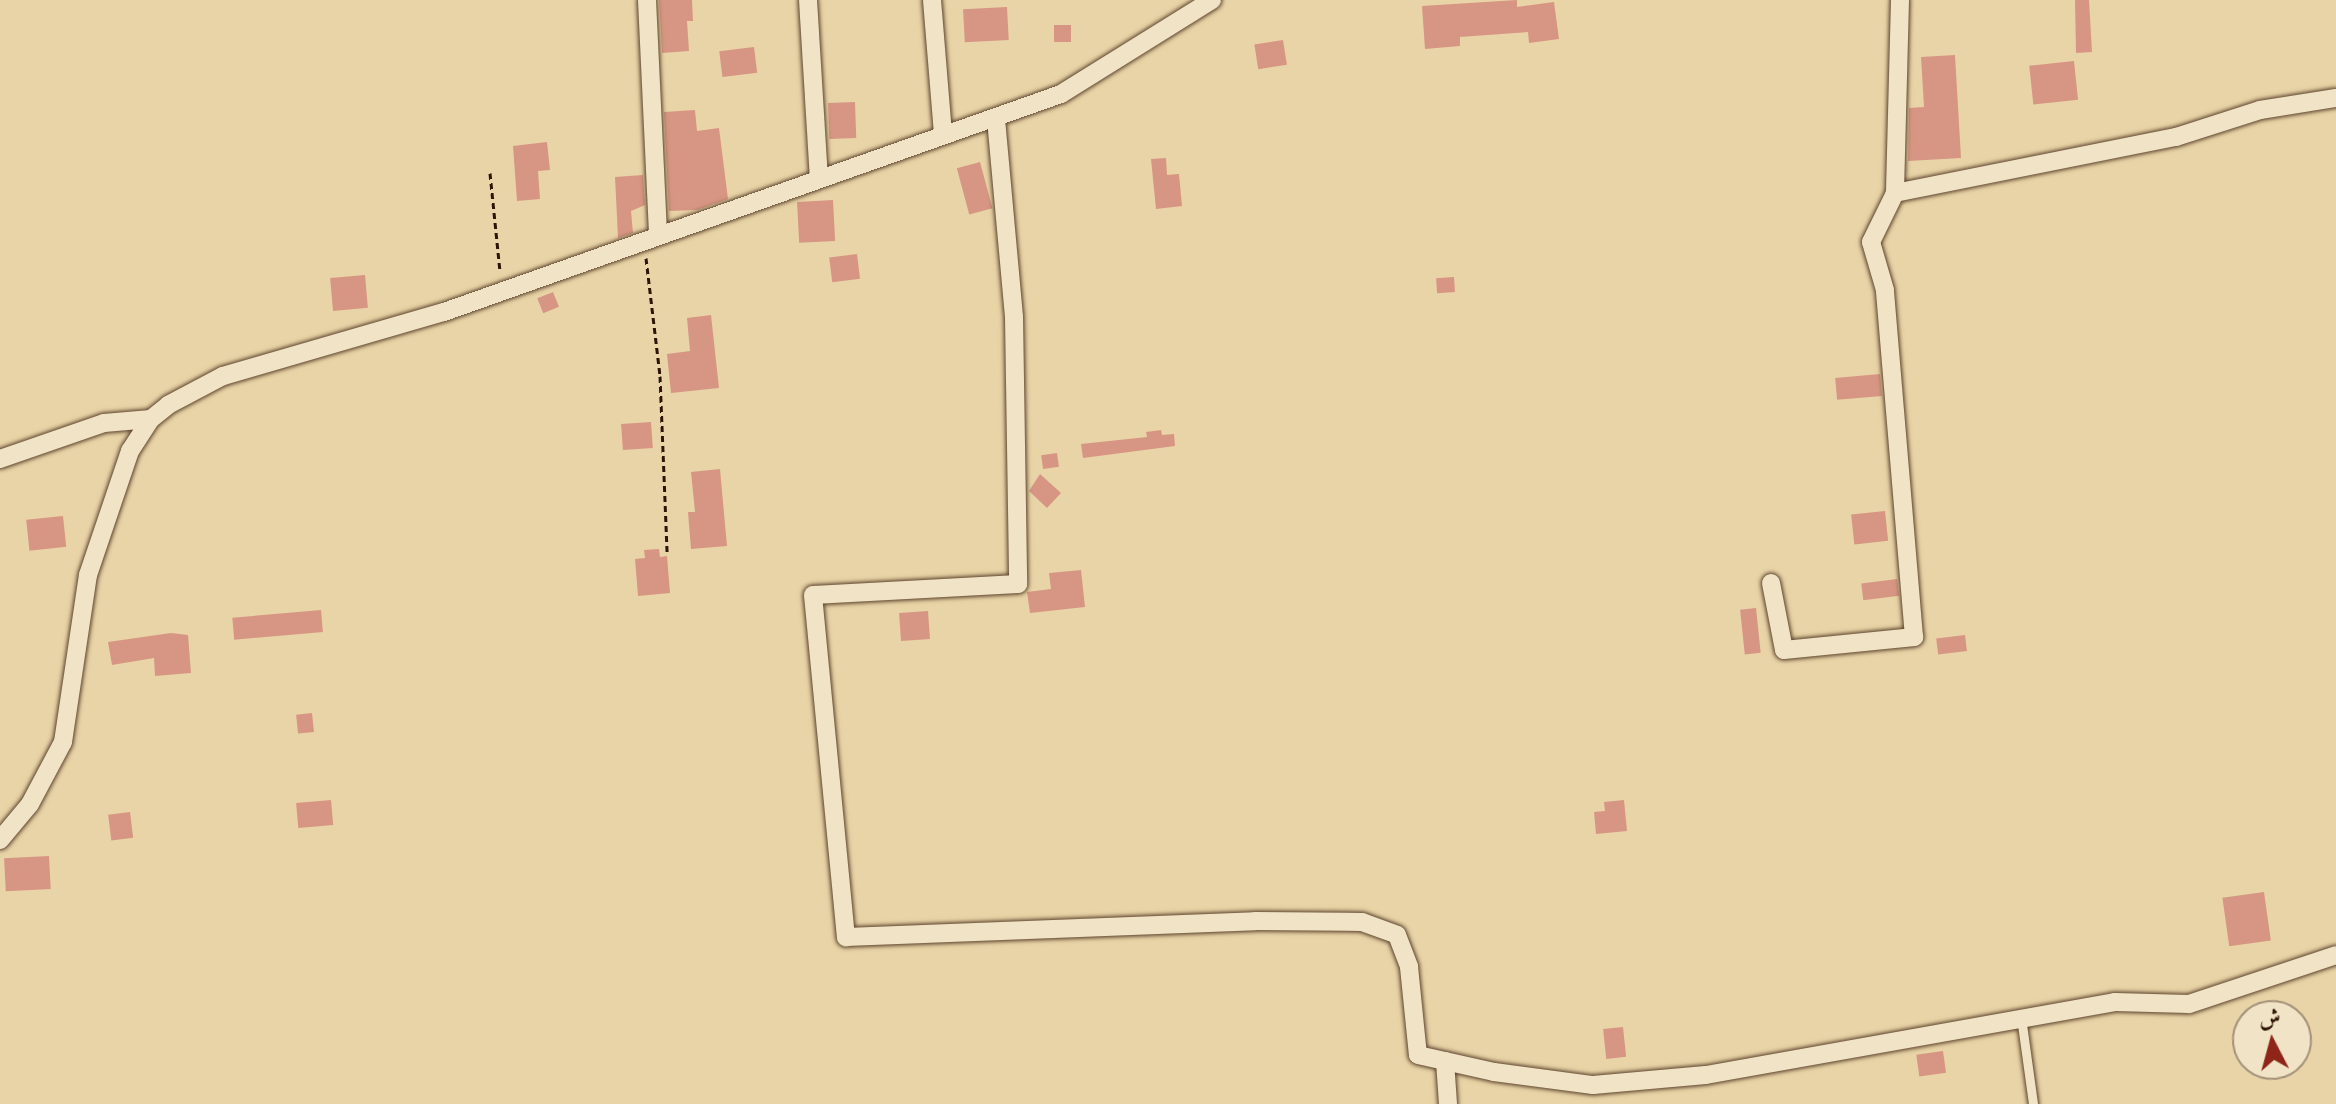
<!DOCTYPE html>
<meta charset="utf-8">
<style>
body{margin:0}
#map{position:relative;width:2336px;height:1104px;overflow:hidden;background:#e9d4a7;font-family:Cardo,Amiri,serif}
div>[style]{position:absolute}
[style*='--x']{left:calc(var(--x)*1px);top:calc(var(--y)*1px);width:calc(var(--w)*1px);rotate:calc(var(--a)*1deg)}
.building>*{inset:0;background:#d79683;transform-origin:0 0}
.path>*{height:3px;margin-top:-1.5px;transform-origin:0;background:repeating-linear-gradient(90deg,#2e1404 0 6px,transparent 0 10px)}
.roads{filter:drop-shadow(0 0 2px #5d442d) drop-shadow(0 0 2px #5d442d)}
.lane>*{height:9px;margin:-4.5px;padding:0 4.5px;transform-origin:4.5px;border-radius:4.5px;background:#f1e3c6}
.street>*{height:18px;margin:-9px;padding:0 9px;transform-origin:9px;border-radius:9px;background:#f1e3c6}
span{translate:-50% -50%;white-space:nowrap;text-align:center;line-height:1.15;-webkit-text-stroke:8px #f1e3c6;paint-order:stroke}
.north{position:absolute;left:2232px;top:1000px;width:80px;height:80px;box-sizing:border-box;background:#f1e3c6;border:2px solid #a39078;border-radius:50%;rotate:354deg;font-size:22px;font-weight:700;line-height:32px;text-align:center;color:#2e1404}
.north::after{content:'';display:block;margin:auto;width:28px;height:36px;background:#8f2418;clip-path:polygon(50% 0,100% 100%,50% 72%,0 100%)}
</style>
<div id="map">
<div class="building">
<div style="clip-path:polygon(659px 0,692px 0,693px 21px,687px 21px,689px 51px,662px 53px)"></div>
<div style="clip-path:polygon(1517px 0,1517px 7px,1554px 2px,1559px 39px,1529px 43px,1528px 32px,1460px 37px,1460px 46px,1425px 49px,1422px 6px)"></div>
<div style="clip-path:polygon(2075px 0,2089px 0,2092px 52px,2076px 53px)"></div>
<div style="left:1007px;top:7px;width:33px;height:44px;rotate:87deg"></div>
<div style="left:1054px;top:25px;width:17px;height:17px"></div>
<div style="left:1283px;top:40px;width:25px;height:29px;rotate:81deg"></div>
<div style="left:754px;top:47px;width:26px;height:35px;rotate:83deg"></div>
<div style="clip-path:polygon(1955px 55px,1961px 158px,1908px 161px,1909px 108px,1924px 107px,1921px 57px)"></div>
<div style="left:2074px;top:61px;width:39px;height:45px;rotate:84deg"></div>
<div style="left:855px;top:102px;width:36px;height:27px;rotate:88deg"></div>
<div style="clip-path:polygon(695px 110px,697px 131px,719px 128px,728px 199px,697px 210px,669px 211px,664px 112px)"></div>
<div style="clip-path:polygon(547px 142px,550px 170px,538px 171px,540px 199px,517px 201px,513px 146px)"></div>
<div style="clip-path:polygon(1166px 158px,1167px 175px,1179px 174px,1182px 206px,1156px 209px,1151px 159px)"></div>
<div style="left:980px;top:162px;width:48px;height:24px;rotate:75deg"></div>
<div style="clip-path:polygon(643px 175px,645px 205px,631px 211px,633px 233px,618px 238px,615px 177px)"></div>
<div style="left:833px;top:200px;width:41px;height:36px;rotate:87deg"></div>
<div style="left:857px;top:254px;width:25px;height:28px;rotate:83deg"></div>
<div style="left:365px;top:275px;width:33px;height:35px;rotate:85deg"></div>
<div style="left:1454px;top:277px;width:15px;height:18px;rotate:86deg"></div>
<div style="left:553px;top:292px;width:16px;height:17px;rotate:68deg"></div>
<div style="clip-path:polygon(711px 315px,719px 388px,671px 393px,667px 354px,690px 351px,687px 318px)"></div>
<div style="left:1880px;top:374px;width:22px;height:45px;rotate:85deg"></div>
<div style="left:651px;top:422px;width:26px;height:30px;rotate:86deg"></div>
<div style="clip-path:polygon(1161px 430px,1162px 435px,1174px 434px,1175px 446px,1083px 458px,1081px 444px,1147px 437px,1146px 432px)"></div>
<div style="left:1057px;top:453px;width:14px;height:16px;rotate:82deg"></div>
<div style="clip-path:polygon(720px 469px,727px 546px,691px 549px,688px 512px,695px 512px,691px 472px)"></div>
<div style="clip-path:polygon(1040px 474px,1061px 493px,1047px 508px,1029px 491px)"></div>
<div style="left:1885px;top:511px;width:30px;height:34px;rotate:84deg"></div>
<div style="left:63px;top:516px;width:31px;height:37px;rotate:84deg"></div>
<div style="clip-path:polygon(659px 549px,660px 557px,667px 556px,670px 593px,638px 596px,635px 559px,645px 558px,644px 550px)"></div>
<div style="clip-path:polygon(1081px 570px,1085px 607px,1030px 613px,1027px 592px,1051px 589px,1049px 573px)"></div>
<div style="left:1897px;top:579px;width:17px;height:36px;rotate:83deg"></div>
<div style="left:1756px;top:608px;width:45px;height:16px;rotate:84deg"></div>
<div style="left:321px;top:610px;width:22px;height:89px;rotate:85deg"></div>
<div style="left:928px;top:611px;width:28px;height:29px;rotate:86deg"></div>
<div style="clip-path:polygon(171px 633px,188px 635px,191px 673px,155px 676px,154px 658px,112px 665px,108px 642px)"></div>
<div style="left:1965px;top:635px;width:16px;height:29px;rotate:83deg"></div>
<div style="left:312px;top:713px;width:19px;height:16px;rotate:84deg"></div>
<div style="left:331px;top:800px;width:25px;height:35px;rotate:85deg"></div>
<div style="clip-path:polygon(1624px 800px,1627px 831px,1596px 834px,1594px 812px,1605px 811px,1604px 802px)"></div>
<div style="left:130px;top:812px;width:26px;height:22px;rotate:83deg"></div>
<div style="left:49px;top:856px;width:33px;height:45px;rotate:87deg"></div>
<div style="left:2264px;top:892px;width:49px;height:42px;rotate:82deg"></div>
<div style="left:1623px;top:1027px;width:30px;height:20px;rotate:84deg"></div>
<div style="left:1943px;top:1051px;width:22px;height:27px;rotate:82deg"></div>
</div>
<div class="path">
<div style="--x:490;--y:173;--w:99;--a:84.2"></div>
<div style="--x:646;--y:258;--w:119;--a:83.2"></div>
<div style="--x:660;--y:376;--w:178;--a:87.7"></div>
</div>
<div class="roads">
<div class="lane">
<div style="--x:2021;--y:1017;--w:88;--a:82.1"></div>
</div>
<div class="street">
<div style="--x:647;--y:0;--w:233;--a:87.3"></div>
<div style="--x:808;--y:0;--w:178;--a:86.5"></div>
<div style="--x:932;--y:0;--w:135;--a:85.3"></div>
<div style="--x:1900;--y:0;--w:193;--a:91.5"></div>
<div style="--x:1895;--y:193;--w:287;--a:-11.3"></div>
<div style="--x:2176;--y:137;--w:88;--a:-17.8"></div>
<div style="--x:2260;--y:110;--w:77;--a:-9"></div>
<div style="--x:996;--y:119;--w:199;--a:84.8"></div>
<div style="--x:1014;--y:317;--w:267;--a:89.1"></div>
<div style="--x:1018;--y:584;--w:205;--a:176.9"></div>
<div style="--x:813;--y:595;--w:344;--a:84.5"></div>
<div style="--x:846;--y:937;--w:409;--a:-2.2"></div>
<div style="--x:1255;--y:921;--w:107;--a:0.5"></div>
<div style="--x:1362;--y:922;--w:37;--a:20"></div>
<div style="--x:1397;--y:935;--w:34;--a:69"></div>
<div style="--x:1409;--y:967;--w:88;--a:84.2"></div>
<div style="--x:1418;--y:1055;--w:78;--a:12.6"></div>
<div style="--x:1494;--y:1072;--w:100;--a:7.5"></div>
<div style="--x:1593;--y:1085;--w:113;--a:-5.1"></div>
<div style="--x:1706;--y:1075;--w:415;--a:-10.1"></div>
<div style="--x:2115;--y:1002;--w:74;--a:1.5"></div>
<div style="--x:2189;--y:1004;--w:155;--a:-18.4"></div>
<div style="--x:0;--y:459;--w:110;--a:-19.1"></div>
<div style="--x:104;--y:423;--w:47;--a:-4.9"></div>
<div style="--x:1771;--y:583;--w:68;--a:79"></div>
<div style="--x:1784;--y:650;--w:131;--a:-5.7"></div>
<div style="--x:1914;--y:637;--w:348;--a:-94.8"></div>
<div style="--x:1885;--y:290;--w:50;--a:-106.3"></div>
<div style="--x:1871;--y:242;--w:55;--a:-63.9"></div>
<div style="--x:0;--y:840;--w:47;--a:-50.2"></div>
<div style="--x:30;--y:804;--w:70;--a:-62"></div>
<div style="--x:63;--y:742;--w:169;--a:-81.5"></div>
<div style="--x:88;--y:575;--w:131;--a:-71.3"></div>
<div style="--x:130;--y:451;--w:38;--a:-57"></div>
<div style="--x:151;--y:419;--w:22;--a:-39"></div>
<div style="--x:168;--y:405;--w:62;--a:-27.8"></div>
<div style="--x:223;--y:376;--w:230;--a:-16.2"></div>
<div style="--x:444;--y:312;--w:654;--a:-19.46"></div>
<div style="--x:1061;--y:94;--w:178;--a:-31.9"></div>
<div style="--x:1445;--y:1061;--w:43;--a:86"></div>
</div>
</div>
<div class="north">ش</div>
</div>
